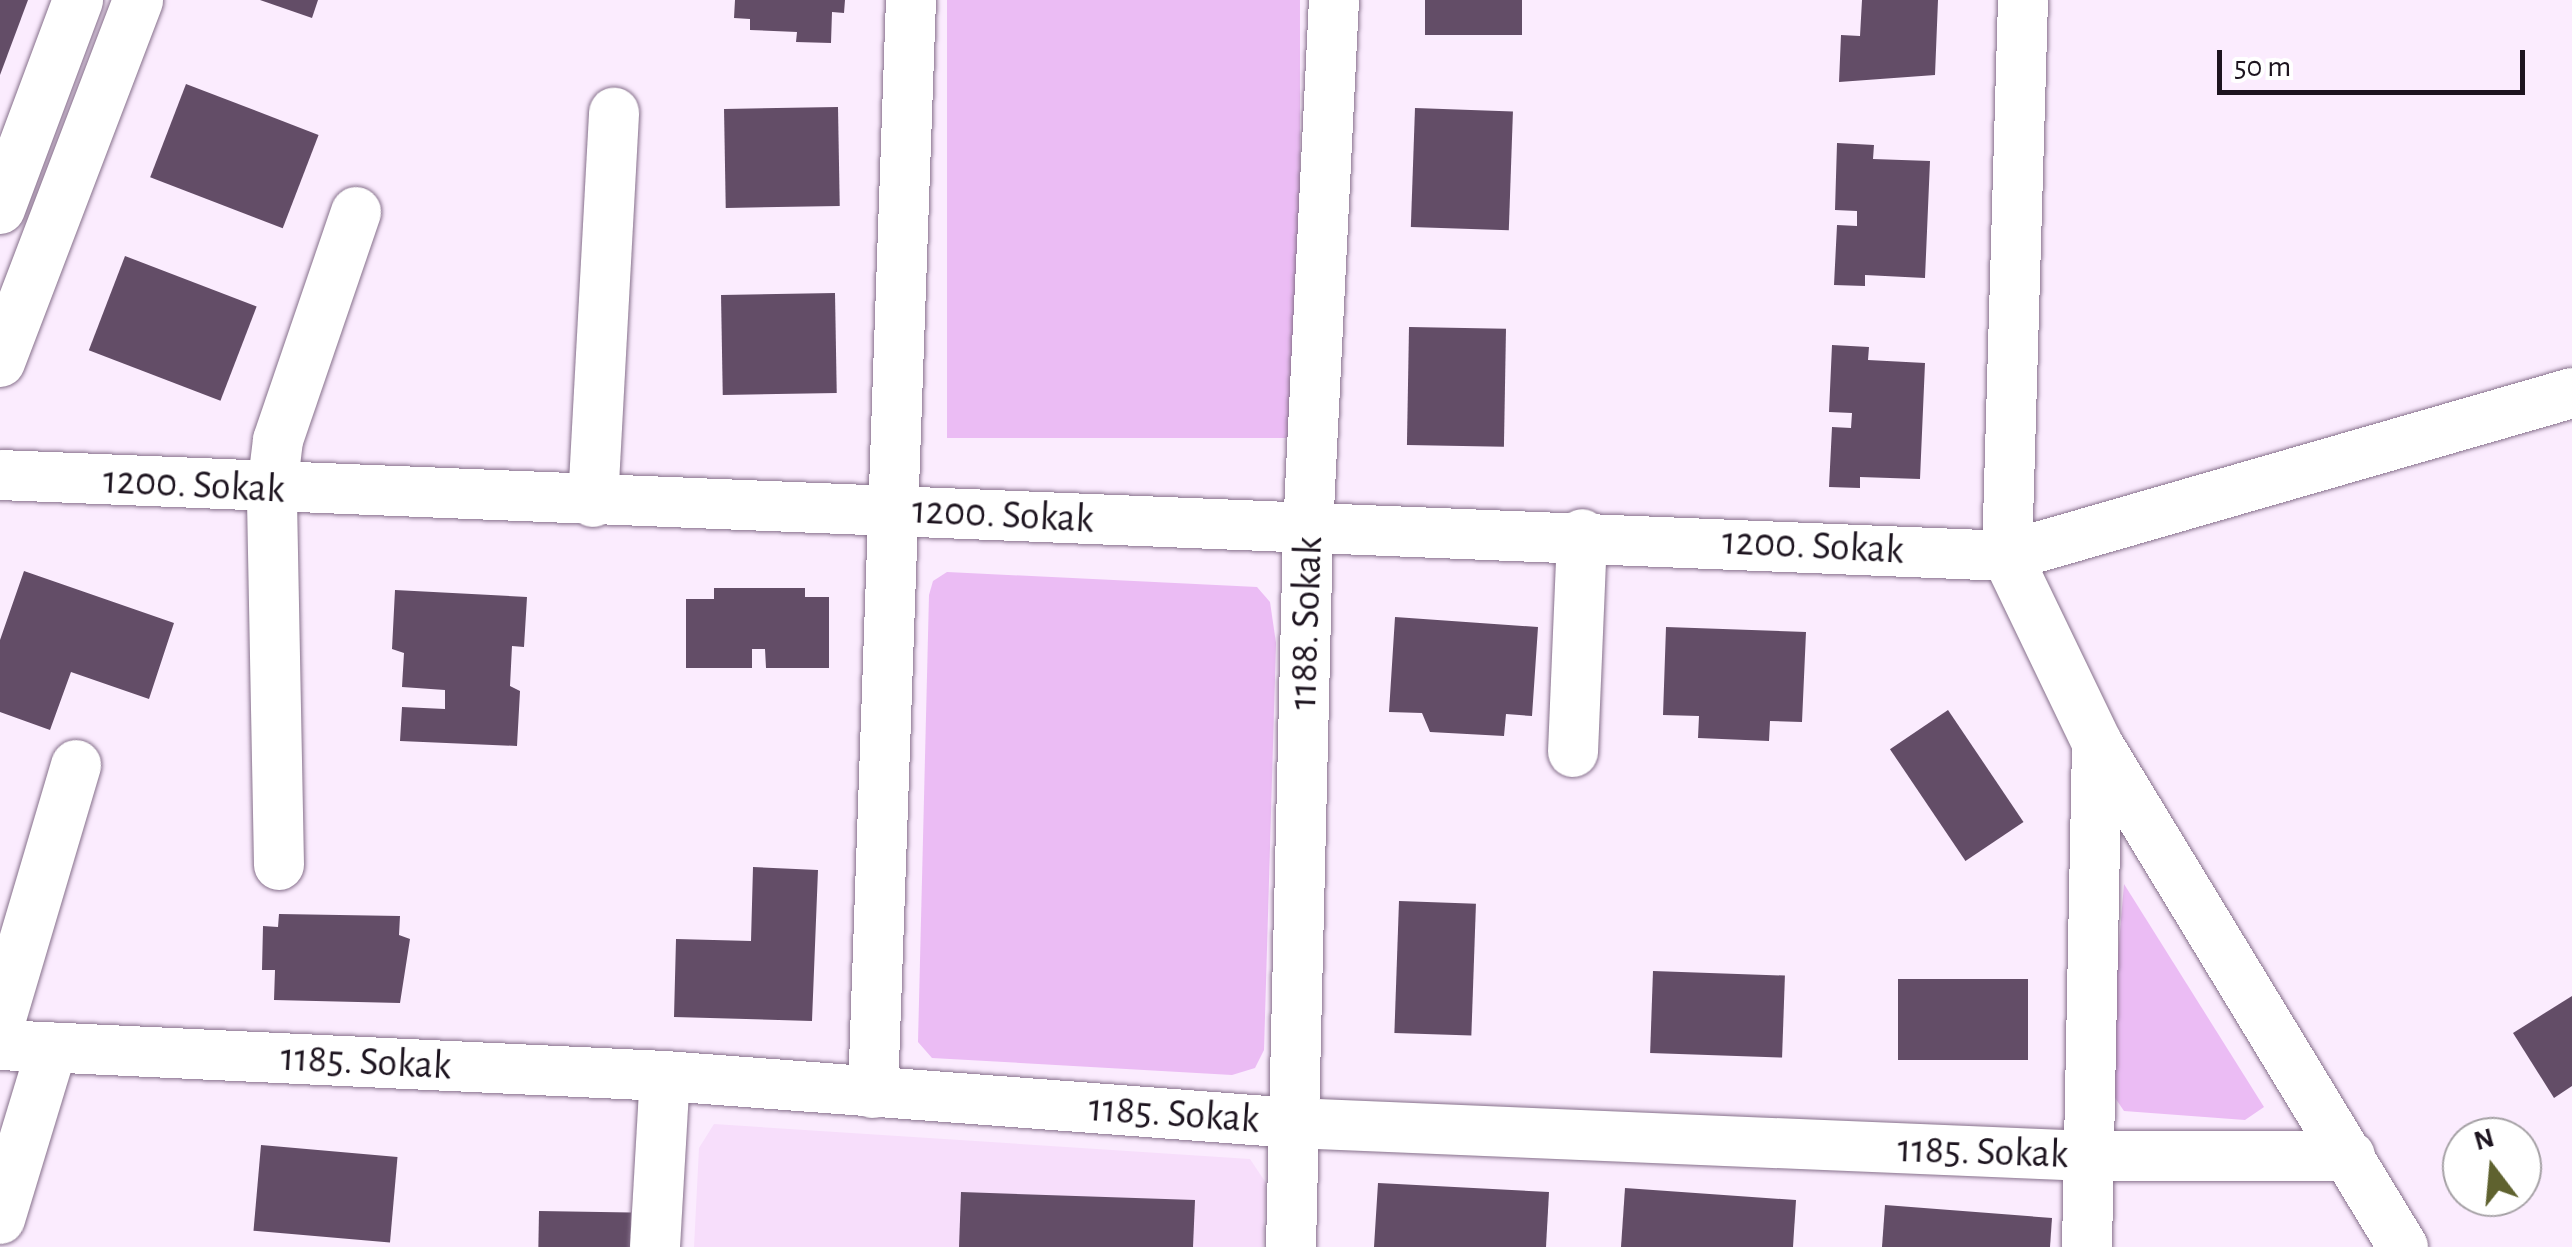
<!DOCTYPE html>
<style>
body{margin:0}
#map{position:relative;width:2572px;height:1247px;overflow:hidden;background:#fbecfe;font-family:"Alegreya Sans",sans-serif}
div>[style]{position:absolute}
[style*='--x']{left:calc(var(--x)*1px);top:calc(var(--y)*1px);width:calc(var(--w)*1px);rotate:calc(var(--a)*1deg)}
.built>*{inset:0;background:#f7defb}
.green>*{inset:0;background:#ebbcf4;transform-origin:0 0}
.building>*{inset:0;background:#634d67;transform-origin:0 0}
.roads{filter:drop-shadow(0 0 2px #86708b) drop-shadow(0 0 2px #86708b)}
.minor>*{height:50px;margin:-25px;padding:0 25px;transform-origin:25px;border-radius:25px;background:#fff}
span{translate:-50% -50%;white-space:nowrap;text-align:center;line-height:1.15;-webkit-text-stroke:10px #fff;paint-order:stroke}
.street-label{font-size:40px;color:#1d141f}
.north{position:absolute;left:2442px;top:1117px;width:100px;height:100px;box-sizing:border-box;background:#fff;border:2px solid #a5a1a5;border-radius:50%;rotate:344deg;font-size:28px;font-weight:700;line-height:40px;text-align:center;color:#1d141f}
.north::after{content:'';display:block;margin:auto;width:35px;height:45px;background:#5f622f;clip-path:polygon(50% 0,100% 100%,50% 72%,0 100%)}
.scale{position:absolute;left:2217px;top:50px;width:308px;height:45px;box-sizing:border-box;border:5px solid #1d141f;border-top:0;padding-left:12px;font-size:30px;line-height:35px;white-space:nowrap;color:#1d141f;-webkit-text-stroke:8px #fff;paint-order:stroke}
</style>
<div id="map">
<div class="built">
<div style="clip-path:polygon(714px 1124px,1250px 1159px,1266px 1183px,1263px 1247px,694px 1247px,699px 1148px)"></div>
</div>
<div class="green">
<div style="left:947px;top:0;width:353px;height:438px"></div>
<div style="clip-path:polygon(947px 572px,1257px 587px,1270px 602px,1276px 643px,1264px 1050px,1255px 1068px,1232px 1075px,932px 1058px,918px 1042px,929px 595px,933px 581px)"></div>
<div style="clip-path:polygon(2124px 884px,2264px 1107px,2245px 1120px,2124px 1111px,2107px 1086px)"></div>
</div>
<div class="building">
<div style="clip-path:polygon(0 0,28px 0,0 75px)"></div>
<div style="clip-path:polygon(260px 0,318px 0,312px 18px)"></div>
<div style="clip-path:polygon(735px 0,845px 0,844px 13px,832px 12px,831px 43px,796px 42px,797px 32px,750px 30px,750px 19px,734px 18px)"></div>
<div style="left:1425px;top:0;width:97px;height:35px"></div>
<div style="clip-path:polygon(1862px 0,1938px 0,1935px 75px,1839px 82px,1841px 35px,1860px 36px)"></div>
<div style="left:186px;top:84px;width:142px;height:100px;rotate:21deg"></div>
<div style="left:838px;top:107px;width:99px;height:114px;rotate:89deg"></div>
<div style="left:1415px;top:108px;width:98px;height:119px;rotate:2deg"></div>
<div style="clip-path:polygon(1837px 143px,1874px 145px,1873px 159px,1930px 161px,1925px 278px,1865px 275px,1865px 286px,1834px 285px,1837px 225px,1857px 226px,1857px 211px,1835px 210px)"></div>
<div style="left:125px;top:256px;width:141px;height:101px;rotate:21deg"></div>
<div style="left:835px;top:293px;width:100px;height:114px;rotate:89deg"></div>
<div style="left:1409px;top:327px;width:97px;height:118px;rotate:1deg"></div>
<div style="clip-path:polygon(1832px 345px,1869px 347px,1868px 360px,1925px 363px,1920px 479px,1860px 477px,1860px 488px,1829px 487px,1832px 427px,1851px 428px,1852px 413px,1829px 412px)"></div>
<div style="clip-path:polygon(24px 571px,174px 623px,149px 699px,71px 672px,50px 730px,0 712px,0 640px)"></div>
<div style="clip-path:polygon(714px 588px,805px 588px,805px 597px,829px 597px,829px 668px,766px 668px,765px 649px,752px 649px,752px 668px,686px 668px,686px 599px,714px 599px)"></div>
<div style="clip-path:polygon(395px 590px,527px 597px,524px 647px,512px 646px,510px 686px,520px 691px,517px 746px,400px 741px,402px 707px,445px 709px,445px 690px,402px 687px,404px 653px,392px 649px)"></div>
<div style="clip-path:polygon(1395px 617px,1538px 627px,1532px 716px,1506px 714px,1504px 736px,1430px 732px,1422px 713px,1389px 712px)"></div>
<div style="clip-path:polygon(1666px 627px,1806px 632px,1802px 722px,1770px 721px,1769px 741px,1698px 738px,1699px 716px,1663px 715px)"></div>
<div style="left:1948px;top:710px;width:135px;height:70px;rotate:56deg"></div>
<div style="clip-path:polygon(753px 867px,818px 870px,812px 1021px,674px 1017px,676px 939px,751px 941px)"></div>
<div style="left:1399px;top:901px;width:77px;height:132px;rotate:2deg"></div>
<div style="clip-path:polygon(279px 914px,400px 916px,399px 935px,410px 939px,400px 1003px,274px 1000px,275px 970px,262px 970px,263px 926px,278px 927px)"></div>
<div style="left:1653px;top:971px;width:132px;height:82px;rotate:2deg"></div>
<div style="left:1898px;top:979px;width:130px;height:81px"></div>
<div style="clip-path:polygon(2572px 996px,2572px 1086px,2554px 1098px,2513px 1033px)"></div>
<div style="left:261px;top:1145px;width:137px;height:86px;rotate:5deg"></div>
<div style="clip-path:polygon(1378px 1183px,1549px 1192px,1546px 1247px,1374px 1247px)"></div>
<div style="clip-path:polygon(1625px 1188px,1796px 1200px,1793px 1247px,1621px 1247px)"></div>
<div style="clip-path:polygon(961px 1192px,1195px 1200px,1193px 1247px,959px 1247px)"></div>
<div style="clip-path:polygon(1885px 1205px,2052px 1218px,2050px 1247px,1882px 1247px)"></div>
<div style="left:539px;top:1211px;width:92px;height:36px;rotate:1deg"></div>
</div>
<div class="roads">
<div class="minor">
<div style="--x:2023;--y:0;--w:556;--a:91.65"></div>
<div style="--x:2007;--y:556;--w:208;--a:64.3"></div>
<div style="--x:2097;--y:743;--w:590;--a:58.74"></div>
<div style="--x:0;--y:209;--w:223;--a:-69.5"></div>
<div style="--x:0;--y:362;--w:387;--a:-69.1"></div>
<div style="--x:0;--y:475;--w:2009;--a:2.31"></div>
<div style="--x:2007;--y:556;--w:588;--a:-16.09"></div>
<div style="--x:593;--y:502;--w:390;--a:-86.9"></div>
<div style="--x:1573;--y:752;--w:218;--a:-87.6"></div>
<div style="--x:279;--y:865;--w:376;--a:-91.1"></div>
<div style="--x:272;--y:489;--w:49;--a:-83"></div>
<div style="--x:278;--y:440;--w:241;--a:-71.1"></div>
<div style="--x:0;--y:1022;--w:268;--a:-73.5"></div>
<div style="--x:0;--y:1045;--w:666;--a:2.67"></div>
<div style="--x:665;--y:1076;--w:630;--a:4.28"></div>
<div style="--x:1293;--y:1123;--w:796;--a:2.38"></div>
<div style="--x:2088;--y:1156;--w:262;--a:0"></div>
<div style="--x:873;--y:1093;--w:1094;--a:-88.01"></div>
<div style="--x:0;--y:1219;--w:179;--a:-73.1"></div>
<div style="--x:655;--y:1247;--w:171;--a:-86.7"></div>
<div style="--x:1291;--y:1247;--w:717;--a:-88.64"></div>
<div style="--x:1308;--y:530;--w:531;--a:-87.19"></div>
<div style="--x:2087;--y:1247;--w:504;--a:-88.86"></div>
</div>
</div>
<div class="street-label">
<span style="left:194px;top:485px;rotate:3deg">1200. Sokak</span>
<span style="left:1003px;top:515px;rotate:3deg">1200. Sokak</span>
<span style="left:1813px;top:546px;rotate:3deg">1200. Sokak</span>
<span style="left:1306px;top:623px;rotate:-88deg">1188. Sokak</span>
<span style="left:366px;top:1062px;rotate:3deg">1185. Sokak</span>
<span style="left:1174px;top:1114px;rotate:4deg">1185. Sokak</span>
<span style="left:1983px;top:1152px;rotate:2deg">1185. Sokak</span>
</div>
<div class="north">N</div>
<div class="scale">50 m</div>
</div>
